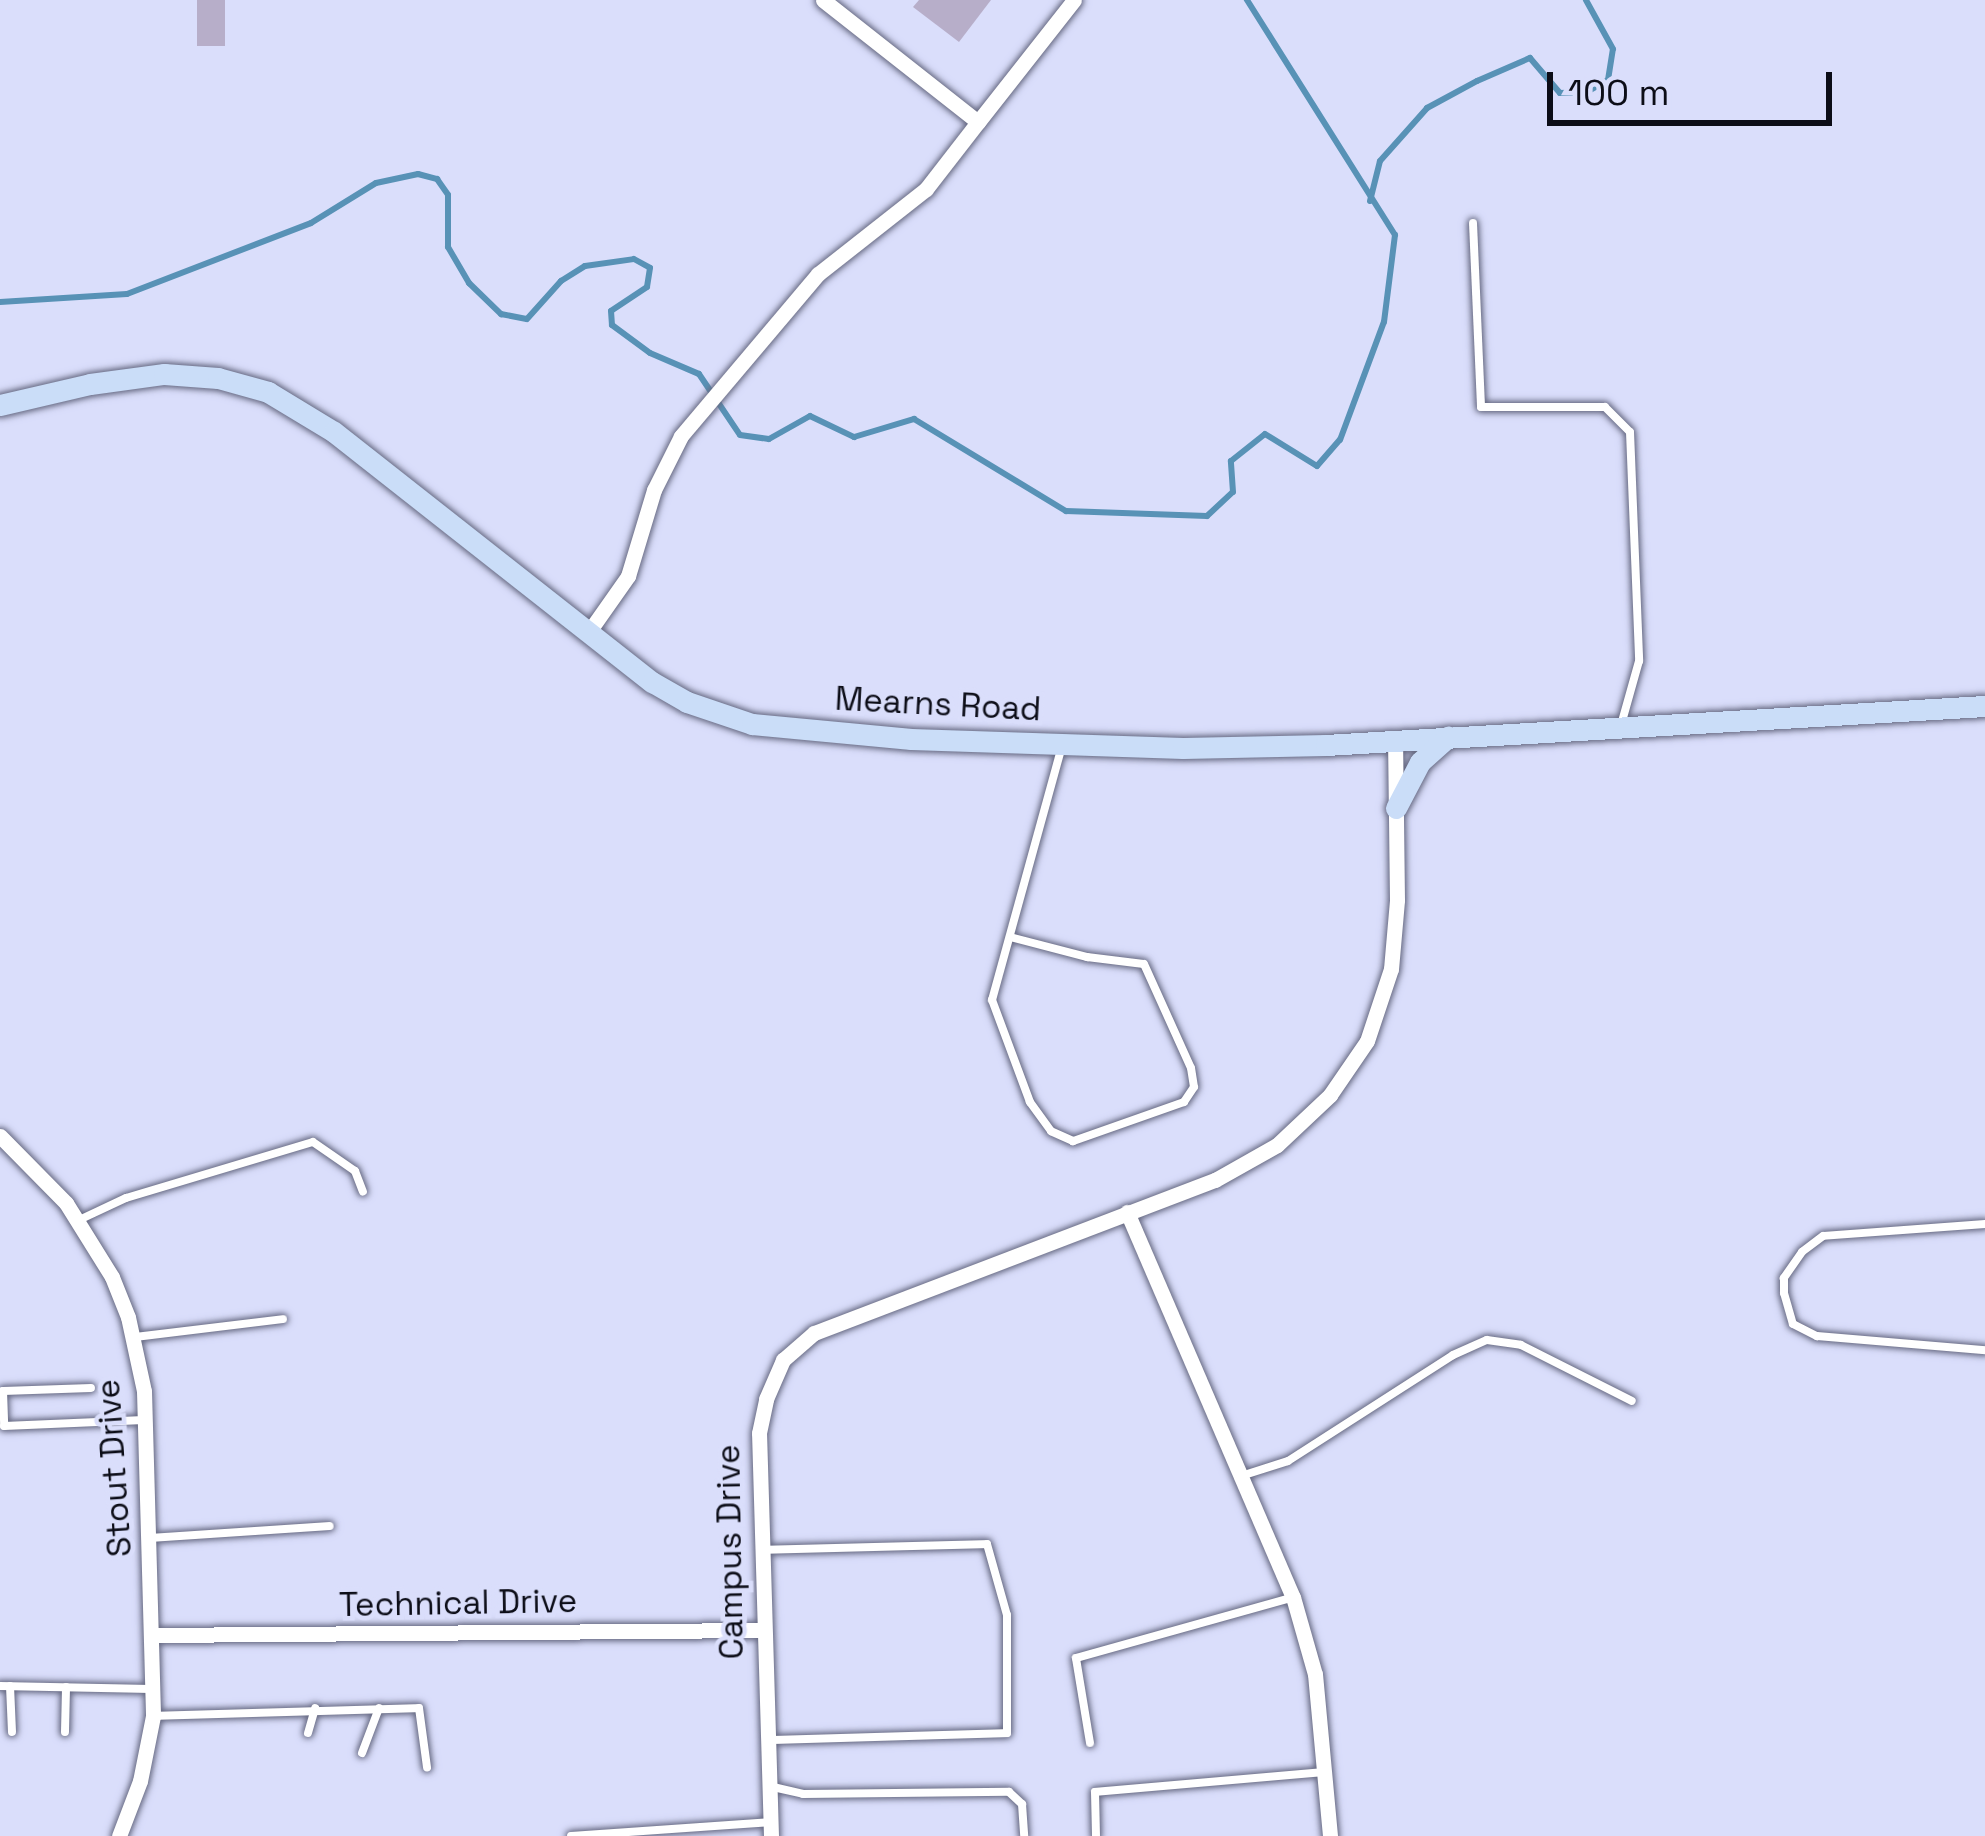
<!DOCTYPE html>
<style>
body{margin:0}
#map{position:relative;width:1985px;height:1836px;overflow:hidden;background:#dadefb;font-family:"Space Grotesk",sans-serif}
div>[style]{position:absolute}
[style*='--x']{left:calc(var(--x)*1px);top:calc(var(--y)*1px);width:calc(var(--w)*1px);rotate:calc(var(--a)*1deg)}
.stream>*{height:6px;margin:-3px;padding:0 3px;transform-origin:3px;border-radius:3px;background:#5892b6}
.building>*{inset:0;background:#b7aec9;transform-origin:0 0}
.roads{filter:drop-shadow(0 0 3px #666982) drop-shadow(0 0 3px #666982)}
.lane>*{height:8px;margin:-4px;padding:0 4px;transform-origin:4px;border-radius:4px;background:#fff}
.street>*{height:15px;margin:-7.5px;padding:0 7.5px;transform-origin:7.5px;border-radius:7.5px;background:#fff}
.secondary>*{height:21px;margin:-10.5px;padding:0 10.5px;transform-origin:10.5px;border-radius:10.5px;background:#caddf8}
span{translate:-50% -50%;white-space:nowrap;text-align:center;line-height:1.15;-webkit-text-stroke:9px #dadefb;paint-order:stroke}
.street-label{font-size:33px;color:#0c0d17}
.scale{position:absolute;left:1547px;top:72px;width:285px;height:54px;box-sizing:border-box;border:6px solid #0c0d17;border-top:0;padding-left:15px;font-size:36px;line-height:42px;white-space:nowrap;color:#0c0d17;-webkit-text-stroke:9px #dadefb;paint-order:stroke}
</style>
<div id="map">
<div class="stream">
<div style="--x:1370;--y:201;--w:41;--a:-76"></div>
<div style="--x:1380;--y:161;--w:71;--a:-48.4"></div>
<div style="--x:1427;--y:108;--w:57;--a:-28.4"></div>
<div style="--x:1477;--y:81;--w:58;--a:-23.5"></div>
<div style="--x:1530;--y:58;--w:46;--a:49.4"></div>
<div style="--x:1560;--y:93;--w:27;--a:-2"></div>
<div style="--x:1587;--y:92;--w:24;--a:-30"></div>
<div style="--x:1608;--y:80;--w:31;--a:-81"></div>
<div style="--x:1613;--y:49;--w:56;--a:-118.9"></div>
<div style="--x:0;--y:302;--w:127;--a:-3.6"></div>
<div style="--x:127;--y:294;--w:197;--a:-21.1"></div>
<div style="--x:311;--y:223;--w:76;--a:-31.6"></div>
<div style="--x:376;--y:183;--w:43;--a:-12.1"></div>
<div style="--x:418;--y:174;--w:20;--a:15"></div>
<div style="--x:437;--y:179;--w:19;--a:55"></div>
<div style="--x:448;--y:195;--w:52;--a:90"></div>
<div style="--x:448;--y:247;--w:42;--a:59.7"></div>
<div style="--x:469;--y:283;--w:45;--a:44.1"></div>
<div style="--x:501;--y:314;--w:26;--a:11"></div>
<div style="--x:527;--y:319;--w:51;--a:-48.2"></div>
<div style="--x:561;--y:281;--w:28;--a:-32"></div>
<div style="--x:585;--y:266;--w:49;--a:-8.1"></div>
<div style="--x:634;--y:259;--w:18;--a:29"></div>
<div style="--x:650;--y:268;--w:19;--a:99"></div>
<div style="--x:647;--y:287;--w:43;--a:146.3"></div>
<div style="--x:611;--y:311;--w:14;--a:86"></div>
<div style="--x:612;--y:325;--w:47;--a:36.4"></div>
<div style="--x:650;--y:353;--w:53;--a:23.2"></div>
<div style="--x:699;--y:374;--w:73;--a:56.1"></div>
<div style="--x:740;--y:435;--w:29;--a:8"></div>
<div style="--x:769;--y:439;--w:47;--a:-29.3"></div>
<div style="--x:810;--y:416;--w:49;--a:25.5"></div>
<div style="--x:854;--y:437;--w:63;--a:-16.7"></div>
<div style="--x:914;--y:419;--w:178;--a:31.2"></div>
<div style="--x:1066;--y:511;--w:141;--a:2"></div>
<div style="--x:1207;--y:516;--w:35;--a:-43"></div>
<div style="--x:1233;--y:492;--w:31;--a:-94"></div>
<div style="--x:1231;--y:461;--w:43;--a:-38.5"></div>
<div style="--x:1265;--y:434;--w:61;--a:31.6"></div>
<div style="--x:1317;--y:466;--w:35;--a:-49"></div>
<div style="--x:1340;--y:440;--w:126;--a:-69.6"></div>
<div style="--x:1384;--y:322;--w:88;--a:-82.8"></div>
<div style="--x:1395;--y:235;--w:278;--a:-122.2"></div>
</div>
<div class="building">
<div style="left:197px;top:0;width:28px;height:46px"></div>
<div style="clip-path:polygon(919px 0,991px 0,959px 42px,913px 7px)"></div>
</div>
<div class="roads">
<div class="lane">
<div style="--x:1473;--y:223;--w:184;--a:87.5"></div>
<div style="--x:1481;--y:407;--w:124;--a:0"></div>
<div style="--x:1605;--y:407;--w:35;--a:45"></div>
<div style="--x:1630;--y:432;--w:229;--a:87.7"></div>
<div style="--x:1639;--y:661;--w:66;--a:105.7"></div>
<div style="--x:1010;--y:937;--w:80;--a:14.6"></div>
<div style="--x:1087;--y:957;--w:57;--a:7"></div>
<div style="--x:1144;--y:964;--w:114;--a:65.7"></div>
<div style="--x:1191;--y:1068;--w:19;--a:81"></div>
<div style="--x:1194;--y:1087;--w:18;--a:124"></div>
<div style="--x:1184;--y:1102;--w:118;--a:160.6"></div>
<div style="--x:1073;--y:1141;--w:24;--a:-156"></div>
<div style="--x:1051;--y:1131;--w:36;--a:-126"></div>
<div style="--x:1030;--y:1102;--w:109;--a:-110.4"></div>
<div style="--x:992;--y:1000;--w:263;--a:-74.6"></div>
<div style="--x:79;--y:1220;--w:52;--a:-25.1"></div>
<div style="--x:126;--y:1198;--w:195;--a:-16.7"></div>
<div style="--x:313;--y:1142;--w:51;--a:34.6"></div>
<div style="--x:355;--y:1171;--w:22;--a:69"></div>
<div style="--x:1985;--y:1224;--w:162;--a:175.8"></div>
<div style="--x:1823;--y:1236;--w:26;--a:143"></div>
<div style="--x:1802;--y:1252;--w:32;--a:125"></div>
<div style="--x:1784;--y:1278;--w:15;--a:90"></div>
<div style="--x:1784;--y:1293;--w:32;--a:74"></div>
<div style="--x:1793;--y:1324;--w:27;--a:27"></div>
<div style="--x:1817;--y:1336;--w:169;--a:4.8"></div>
<div style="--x:135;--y:1337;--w:149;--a:-6.9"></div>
<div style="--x:91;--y:1388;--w:88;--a:178"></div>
<div style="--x:3;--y:1391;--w:35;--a:88"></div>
<div style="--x:4;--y:1426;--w:140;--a:-2.5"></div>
<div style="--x:1241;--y:1476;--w:49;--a:-17.7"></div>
<div style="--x:1288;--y:1461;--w:196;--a:-32.7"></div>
<div style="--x:1453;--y:1355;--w:37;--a:-24"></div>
<div style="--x:1487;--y:1340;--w:34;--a:8"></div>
<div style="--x:1521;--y:1345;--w:124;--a:26.8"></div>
<div style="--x:150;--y:1538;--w:180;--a:-3.8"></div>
<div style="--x:761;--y:1550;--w:226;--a:-1.5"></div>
<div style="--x:987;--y:1544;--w:74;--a:74.3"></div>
<div style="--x:1007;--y:1615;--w:118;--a:90"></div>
<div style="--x:1007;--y:1733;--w:239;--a:178.3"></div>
<div style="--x:0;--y:1686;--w:151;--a:1.1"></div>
<div style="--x:10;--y:1686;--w:46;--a:87.5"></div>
<div style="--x:154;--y:1716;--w:265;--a:-1.7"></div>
<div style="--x:419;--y:1708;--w:60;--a:82.3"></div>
<div style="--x:65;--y:1732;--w:45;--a:-88.7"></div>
<div style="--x:308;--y:1733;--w:26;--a:-74"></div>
<div style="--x:1090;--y:1743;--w:86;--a:-99.4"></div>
<div style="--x:1076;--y:1658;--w:223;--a:-15.6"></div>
<div style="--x:362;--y:1753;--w:48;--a:-69.3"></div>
<div style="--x:773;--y:1787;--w:31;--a:13"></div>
<div style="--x:803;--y:1794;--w:206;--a:-0.6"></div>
<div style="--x:1009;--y:1792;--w:18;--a:43"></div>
<div style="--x:1022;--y:1804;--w:32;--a:86"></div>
<div style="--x:571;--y:1836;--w:198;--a:-4"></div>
<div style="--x:1096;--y:1836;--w:44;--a:-91.3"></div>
<div style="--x:1095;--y:1792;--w:229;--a:-5"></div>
</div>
<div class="street">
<div style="--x:823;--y:0;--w:197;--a:38.2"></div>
<div style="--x:978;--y:122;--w:155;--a:-51.8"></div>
<div style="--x:588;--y:633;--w:70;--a:-54.9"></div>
<div style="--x:628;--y:576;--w:90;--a:-73.2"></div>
<div style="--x:654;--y:490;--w:60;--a:-63.4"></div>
<div style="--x:681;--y:436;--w:212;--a:-49.8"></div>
<div style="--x:818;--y:274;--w:137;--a:-38.2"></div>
<div style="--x:926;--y:189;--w:85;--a:-52.2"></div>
<div style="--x:0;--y:1136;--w:94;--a:45.4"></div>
<div style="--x:66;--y:1203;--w:87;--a:58.1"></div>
<div style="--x:112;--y:1277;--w:43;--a:68.2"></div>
<div style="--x:128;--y:1317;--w:76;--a:77.8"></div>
<div style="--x:144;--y:1391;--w:325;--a:88.4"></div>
<div style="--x:153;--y:1716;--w:66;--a:101.3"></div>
<div style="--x:140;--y:1781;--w:59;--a:110.9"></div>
<div style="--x:1127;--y:1212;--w:419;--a:66.7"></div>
<div style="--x:1293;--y:1597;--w:80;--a:74.1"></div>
<div style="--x:1315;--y:1674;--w:163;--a:84.7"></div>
<div style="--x:154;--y:1635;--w:608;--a:-0.47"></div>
<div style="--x:771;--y:1836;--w:403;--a:-91.7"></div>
<div style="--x:759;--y:1433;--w:35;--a:-78"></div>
<div style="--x:766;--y:1399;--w:43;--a:-66.4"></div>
<div style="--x:783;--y:1360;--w:41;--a:-41.1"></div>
<div style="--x:814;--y:1333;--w:429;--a:-20.9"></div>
<div style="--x:1215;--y:1180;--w:71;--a:-29.4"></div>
<div style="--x:1277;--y:1145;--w:73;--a:-43.3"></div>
<div style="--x:1330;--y:1095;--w:65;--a:-55.6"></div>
<div style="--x:1367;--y:1041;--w:76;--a:-71.6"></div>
<div style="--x:1391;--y:969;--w:69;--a:-85"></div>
<div style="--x:1397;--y:900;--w:159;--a:-90.7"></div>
</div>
<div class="secondary">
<div style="--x:0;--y:405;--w:92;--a:-13.1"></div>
<div style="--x:90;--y:384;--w:75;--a:-7.7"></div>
<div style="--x:164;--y:374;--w:54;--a:4.2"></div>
<div style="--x:218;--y:378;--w:52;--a:15.6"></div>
<div style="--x:268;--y:392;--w:77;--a:31.2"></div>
<div style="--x:334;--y:432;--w:405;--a:38.2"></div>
<div style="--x:652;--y:682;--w:40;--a:29.7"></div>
<div style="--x:687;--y:702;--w:69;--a:18.7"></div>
<div style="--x:752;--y:724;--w:160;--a:5.4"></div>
<div style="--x:911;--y:739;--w:272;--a:1.9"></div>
<div style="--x:1183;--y:748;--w:143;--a:-1.2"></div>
<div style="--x:1326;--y:745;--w:660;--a:-3.39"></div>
<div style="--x:1396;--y:808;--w:52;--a:-62.4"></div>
<div style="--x:1420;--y:762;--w:38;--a:-42"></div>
</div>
</div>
<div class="street-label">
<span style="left:938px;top:705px;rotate:3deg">Mearns Road</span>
<span style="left:115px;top:1468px;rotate:-94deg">Stout Drive</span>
<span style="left:731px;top:1552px;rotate:-91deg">Campus Drive</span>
<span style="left:458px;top:1604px;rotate:-1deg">Technical Drive</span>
</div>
<div class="scale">100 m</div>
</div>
